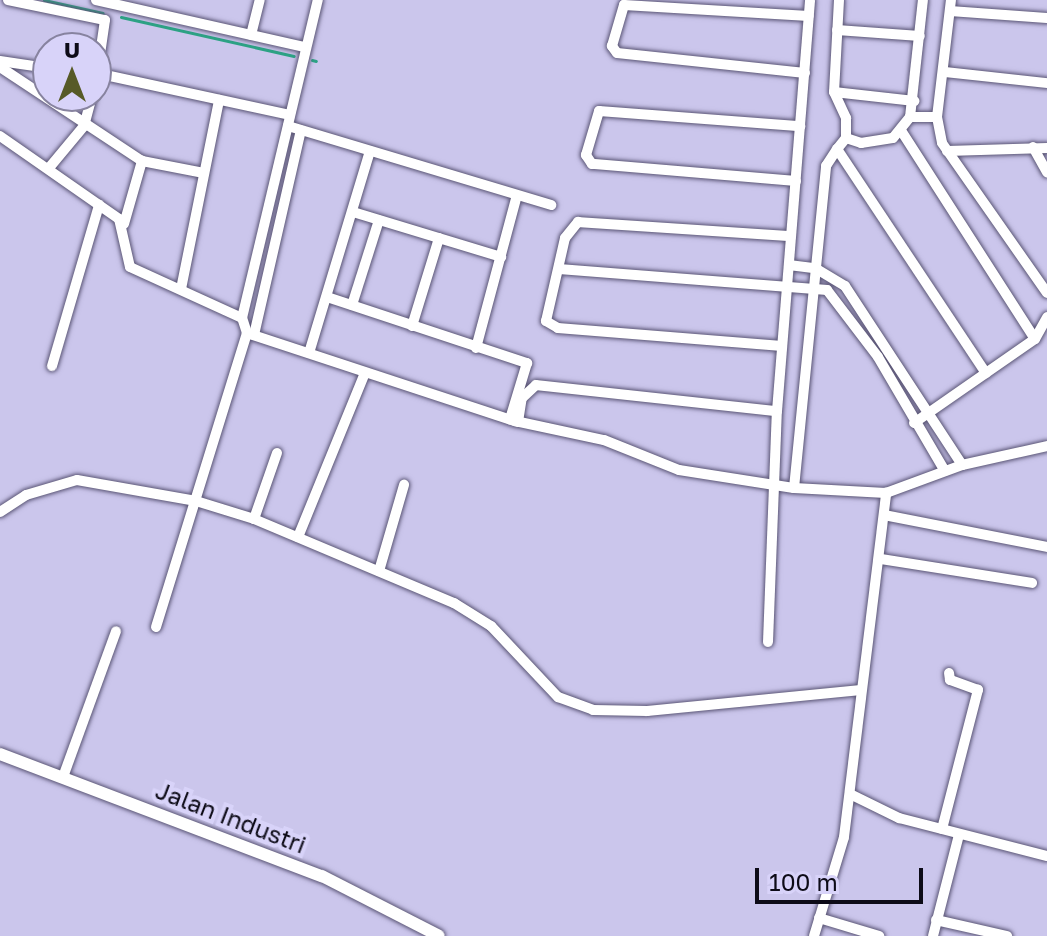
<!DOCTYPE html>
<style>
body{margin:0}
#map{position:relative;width:1047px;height:936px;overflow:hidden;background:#cbc6ec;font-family:"Golos Text",sans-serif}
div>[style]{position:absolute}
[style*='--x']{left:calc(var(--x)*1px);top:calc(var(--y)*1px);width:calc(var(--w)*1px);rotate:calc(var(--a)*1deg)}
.stream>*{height:3px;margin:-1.5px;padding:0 1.5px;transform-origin:1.5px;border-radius:1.5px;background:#2ca385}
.roads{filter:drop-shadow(0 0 2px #5a5575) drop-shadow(0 0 2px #5a5575)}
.minor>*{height:10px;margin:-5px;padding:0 5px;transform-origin:5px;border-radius:5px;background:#fff}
.tertiary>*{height:12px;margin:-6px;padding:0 6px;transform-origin:6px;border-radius:6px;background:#fff}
span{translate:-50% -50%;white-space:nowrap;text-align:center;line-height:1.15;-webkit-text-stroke:8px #d8d3f9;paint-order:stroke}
.street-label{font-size:24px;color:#0d0b17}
.north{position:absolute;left:32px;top:32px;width:80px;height:80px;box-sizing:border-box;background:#d8d3f9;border:2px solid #87839f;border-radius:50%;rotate:0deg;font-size:22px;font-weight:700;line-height:32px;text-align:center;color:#0d0b17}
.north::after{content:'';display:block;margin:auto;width:28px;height:36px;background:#575a27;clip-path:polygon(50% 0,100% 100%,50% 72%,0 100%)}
.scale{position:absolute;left:755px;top:868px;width:168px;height:36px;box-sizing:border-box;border:4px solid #0d0b17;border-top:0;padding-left:10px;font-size:24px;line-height:28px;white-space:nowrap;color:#0d0b17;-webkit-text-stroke:6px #d8d3f9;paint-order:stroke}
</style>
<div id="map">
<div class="stream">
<div style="--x:44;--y:0;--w:60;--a:12.4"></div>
<div style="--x:121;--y:17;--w:177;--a:12.7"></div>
<div style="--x:312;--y:60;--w:4;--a:14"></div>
</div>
<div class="roads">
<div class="minor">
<div style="--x:8;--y:0;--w:99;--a:11.7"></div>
<div style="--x:105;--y:20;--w:63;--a:98.3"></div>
<div style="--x:96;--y:0;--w:214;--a:12.7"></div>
<div style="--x:839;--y:0;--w:92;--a:93.1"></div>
<div style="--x:834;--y:92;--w:29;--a:65"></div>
<div style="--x:846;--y:118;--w:20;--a:90"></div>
<div style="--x:846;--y:138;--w:14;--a:129"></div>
<div style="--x:837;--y:149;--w:269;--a:56.4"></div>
<div style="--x:950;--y:11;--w:97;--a:4.1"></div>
<div style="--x:837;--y:30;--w:83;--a:4.1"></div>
<div style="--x:251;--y:35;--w:36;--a:-76"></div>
<div style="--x:0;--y:61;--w:49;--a:8.3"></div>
<div style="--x:0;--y:67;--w:170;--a:33.5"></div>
<div style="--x:142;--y:161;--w:63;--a:11"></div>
<div style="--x:945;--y:72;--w:103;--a:6.2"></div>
<div style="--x:96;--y:73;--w:198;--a:12.2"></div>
<div style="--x:805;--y:73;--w:189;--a:-173.9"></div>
<div style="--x:617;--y:53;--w:9;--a:-126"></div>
<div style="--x:612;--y:46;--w:43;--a:-73.7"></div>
<div style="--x:624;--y:5;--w:185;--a:3.4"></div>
<div style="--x:834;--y:92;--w:81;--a:6.4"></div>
<div style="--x:910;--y:117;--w:27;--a:0"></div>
<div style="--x:937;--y:117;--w:118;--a:-83.2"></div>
<div style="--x:937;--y:117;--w:26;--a:79"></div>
<div style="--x:942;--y:143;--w:183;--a:55"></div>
<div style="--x:288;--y:126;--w:275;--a:16.7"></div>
<div style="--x:902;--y:132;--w:246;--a:57.3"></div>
<div style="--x:0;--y:136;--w:145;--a:34.9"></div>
<div style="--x:119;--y:219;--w:49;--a:77.1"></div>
<div style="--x:130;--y:267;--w:123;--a:24.5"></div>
<div style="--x:846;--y:138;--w:16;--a:18"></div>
<div style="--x:861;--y:143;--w:32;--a:-9"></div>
<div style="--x:893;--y:138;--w:27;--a:-51"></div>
<div style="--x:910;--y:117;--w:118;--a:-83.7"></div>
<div style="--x:1033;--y:147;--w:29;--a:61"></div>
<div style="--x:947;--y:151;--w:100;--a:-1.7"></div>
<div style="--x:49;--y:168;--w:55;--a:-50.2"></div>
<div style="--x:84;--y:126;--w:31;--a:-75"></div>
<div style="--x:796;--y:181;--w:205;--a:-175.2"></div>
<div style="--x:592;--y:164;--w:11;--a:-124"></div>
<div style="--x:586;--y:155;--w:46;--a:-73.5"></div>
<div style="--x:599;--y:111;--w:202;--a:4.3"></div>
<div style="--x:353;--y:212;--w:155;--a:16.9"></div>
<div style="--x:124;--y:224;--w:66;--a:-74.1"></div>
<div style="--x:789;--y:265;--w:26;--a:7"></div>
<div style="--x:815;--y:268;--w:35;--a:31"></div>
<div style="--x:845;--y:286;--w:214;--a:56.8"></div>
<div style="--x:559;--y:269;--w:269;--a:4.5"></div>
<div style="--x:827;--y:290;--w:84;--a:52.7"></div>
<div style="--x:878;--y:357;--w:132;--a:59.6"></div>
<div style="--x:181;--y:289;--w:193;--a:-78.6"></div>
<div style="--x:327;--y:297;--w:211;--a:18.3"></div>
<div style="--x:527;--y:363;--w:59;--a:106.9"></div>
<div style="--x:352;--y:305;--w:89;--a:-72.4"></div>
<div style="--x:412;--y:326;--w:92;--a:-72.9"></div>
<div style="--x:247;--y:333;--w:282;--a:18.2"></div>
<div style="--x:515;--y:421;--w:91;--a:12.1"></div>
<div style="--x:604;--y:440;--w:81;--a:21.8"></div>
<div style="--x:679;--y:470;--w:116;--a:8.9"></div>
<div style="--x:794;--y:488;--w:92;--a:3.1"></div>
<div style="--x:886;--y:493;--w:81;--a:-20.2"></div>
<div style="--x:962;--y:465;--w:87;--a:-12.6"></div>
<div style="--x:254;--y:335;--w:210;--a:-77.1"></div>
<div style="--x:782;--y:346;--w:225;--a:-175.4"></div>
<div style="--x:558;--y:328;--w:14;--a:-150"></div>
<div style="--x:546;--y:321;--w:85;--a:-77.1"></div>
<div style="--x:565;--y:238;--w:21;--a:-51"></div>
<div style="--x:578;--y:222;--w:213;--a:3.8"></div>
<div style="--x:476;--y:348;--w:158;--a:-75"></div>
<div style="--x:309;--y:353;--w:211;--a:-73.2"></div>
<div style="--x:52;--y:366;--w:168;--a:-73.7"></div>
<div style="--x:518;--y:422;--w:24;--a:-81"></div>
<div style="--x:522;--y:398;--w:19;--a:-43"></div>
<div style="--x:536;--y:385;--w:242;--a:6.2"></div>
<div style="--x:914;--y:423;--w:147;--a:-34.8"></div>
<div style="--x:1035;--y:339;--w:25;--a:-61"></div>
<div style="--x:794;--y:488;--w:324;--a:-84.3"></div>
<div style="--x:826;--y:166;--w:20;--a:-57"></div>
<div style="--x:0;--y:512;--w:31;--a:-33"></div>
<div style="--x:26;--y:495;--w:53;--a:-16.4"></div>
<div style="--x:77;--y:480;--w:121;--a:10"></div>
<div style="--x:196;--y:501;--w:61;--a:17.2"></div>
<div style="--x:254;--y:519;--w:217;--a:22.8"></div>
<div style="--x:454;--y:603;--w:44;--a:31.9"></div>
<div style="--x:491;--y:626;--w:98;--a:46.7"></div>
<div style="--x:558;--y:697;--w:37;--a:20"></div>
<div style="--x:593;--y:710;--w:54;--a:1.1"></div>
<div style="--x:647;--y:711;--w:215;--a:-5.6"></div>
<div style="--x:884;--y:515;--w:166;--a:11.1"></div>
<div style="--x:254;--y:519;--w:70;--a:-70.8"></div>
<div style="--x:298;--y:537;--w:177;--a:-67.8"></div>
<div style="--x:881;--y:559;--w:153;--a:9"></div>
<div style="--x:379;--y:571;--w:90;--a:-73.8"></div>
<div style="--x:156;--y:627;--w:308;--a:-72.8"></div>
<div style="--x:247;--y:333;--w:16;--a:-108"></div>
<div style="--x:242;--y:318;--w:327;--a:-76.6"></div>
<div style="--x:768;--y:642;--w:231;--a:-87.8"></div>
<div style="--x:777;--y:411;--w:412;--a:-85.4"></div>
<div style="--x:63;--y:777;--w:155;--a:-70"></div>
<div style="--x:850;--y:794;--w:55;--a:26.1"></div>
<div style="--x:899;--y:818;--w:153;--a:14.4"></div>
<div style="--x:942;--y:829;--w:144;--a:-75.5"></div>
<div style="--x:978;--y:690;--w:30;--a:-160"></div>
<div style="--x:950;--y:680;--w:7;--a:-98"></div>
<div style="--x:819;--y:918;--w:63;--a:16.7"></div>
<div style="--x:936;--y:920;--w:73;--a:12.7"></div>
<div style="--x:814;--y:936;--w:103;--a:-73.1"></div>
<div style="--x:844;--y:837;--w:347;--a:-83"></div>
<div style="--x:933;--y:936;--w:104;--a:-75.6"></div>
</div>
<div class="tertiary">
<div style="--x:0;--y:754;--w:344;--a:20.8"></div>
<div style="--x:322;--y:876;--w:131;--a:27.1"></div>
</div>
</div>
<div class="street-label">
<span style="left:231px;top:817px;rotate:21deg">Jalan Industri</span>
</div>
<div class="north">U</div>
<div class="scale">100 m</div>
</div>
